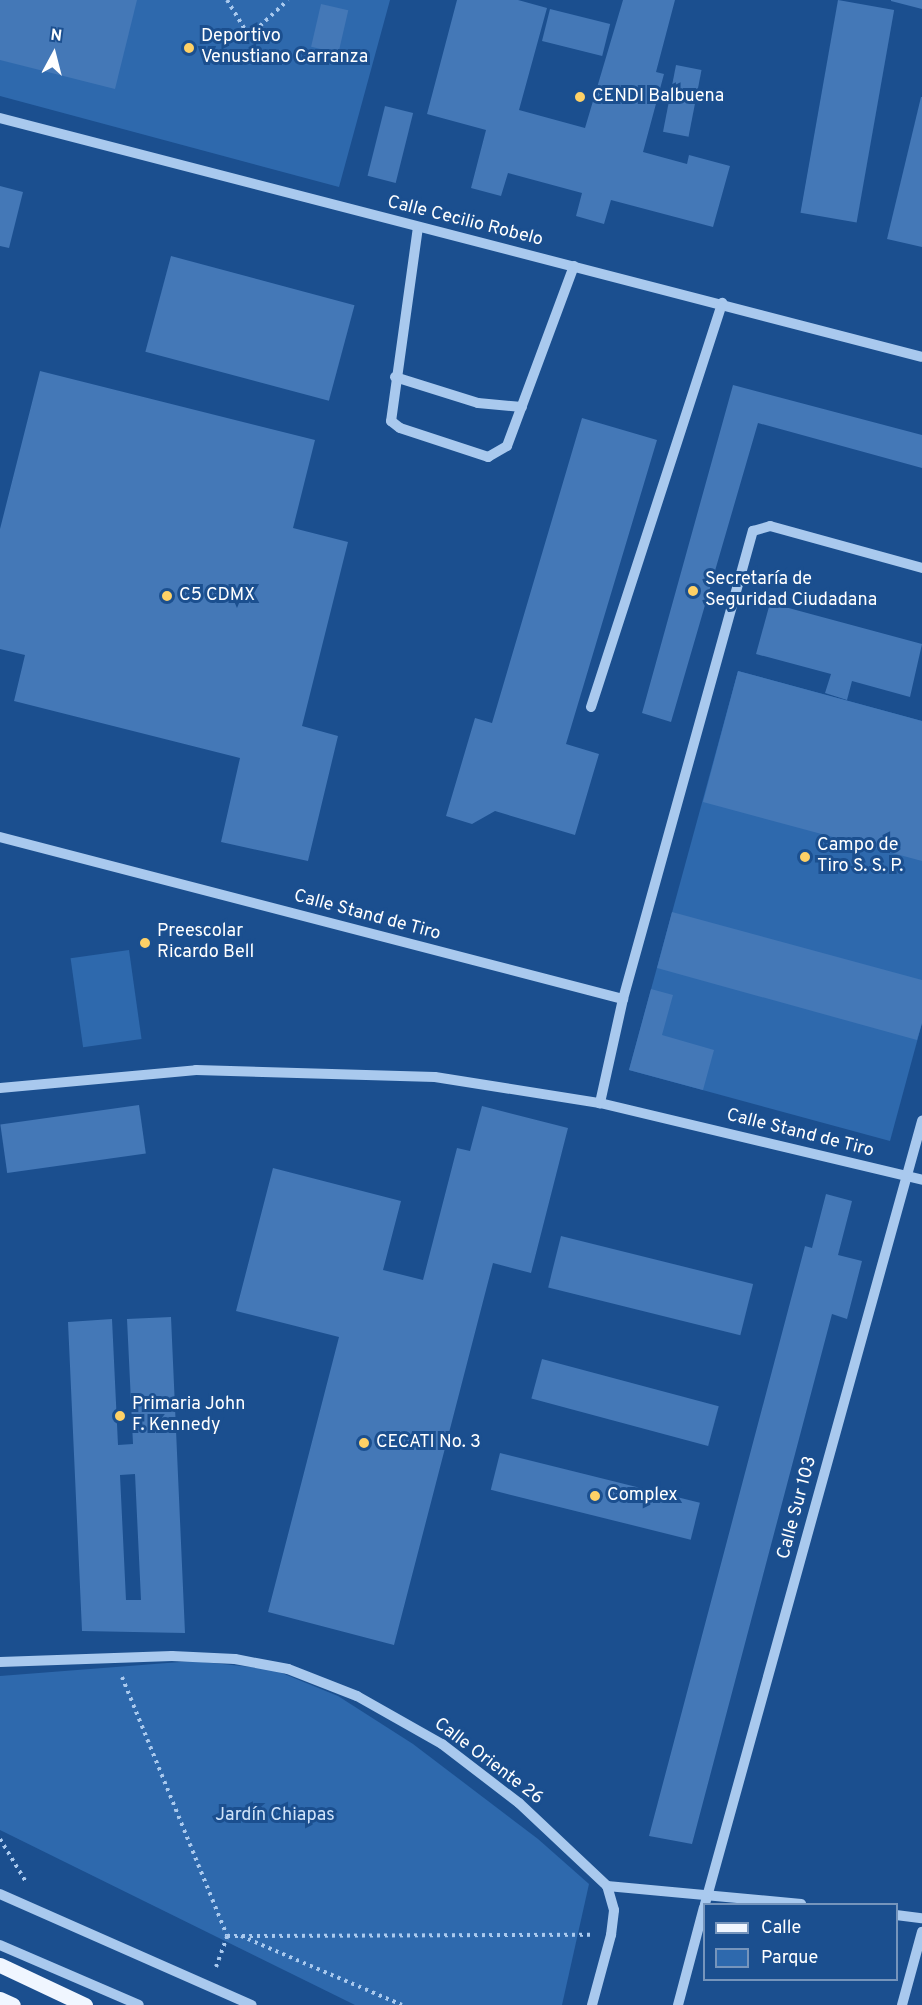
<!DOCTYPE html>
<meta charset="utf-8">
<style>
body{margin:0}
#map{position:relative;width:922px;height:2005px;overflow:hidden;background:#1b4f8f;font-family:Overpass,sans-serif}
div>[style]{position:absolute}
[style*='--x']{left:calc(var(--x)*1px);top:calc(var(--y)*1px);width:calc(var(--w)*1px);rotate:calc(var(--a)*1deg)}
.green>*{inset:0;background:#2e69ad;transform-origin:0 0}
.building>*{inset:0;background:#4478b7;transform-origin:0 0}
.path>*{height:4px;margin-top:-2px;transform-origin:0;background:repeating-linear-gradient(90deg,#a9c9ee 0 3px,transparent 0 7.5px)}
.minor>*{height:10px;margin:-5px;padding:0 5px;transform-origin:5px;border-radius:5px;background:#a9c9ee}
.major>*{height:15px;margin:-7.5px;padding:0 7.5px;transform-origin:7.5px;border-radius:7.5px;background:#f0f6ff}
.dots>*{width:16px;height:16px;translate:-50% -50%;box-sizing:border-box;border:3px solid #1b4f8f;border-radius:50%}
span{translate:-50% -50%;white-space:nowrap;text-align:center;line-height:1.15;-webkit-text-stroke:6px #1b4f8f;paint-order:stroke}
.poi-label{font-size:18px;color:#fff}
.left{translate:0 -50%;text-align:left}
.street-label{font-size:18px;color:#fff}
.park-label{font-size:18px;color:#cfe3fa}
.legend{position:absolute;left:703px;top:1903px;width:195px;height:78px;box-sizing:border-box;background:#1b4f8f;border:2px solid #7695bc;margin:0;padding:8px 10px;list-style:none;font-size:18px;color:#fff}
.legend li{display:flex;align-items:center;gap:12px;height:30px}
.legend b{width:30px;border:2px solid #7695bc}
.north{position:absolute;left:24px;top:24px;width:60px;height:60px;-webkit-text-stroke:4px #1b4f8f;paint-order:stroke;rotate:7deg;font-size:16px;font-weight:700;line-height:24px;text-align:center;color:#fff}
.north::after{content:'';display:block;margin:auto;width:21px;height:27px;background:#fff;clip-path:polygon(50% 0,100% 100%,50% 72%,0 100%)}
</style>
<div id="map">
<div class="green">
<div style="clip-path:polygon(0 0,390px 0,339px 187px,0 96px)"></div>
<div style="clip-path:polygon(738px 671px,922px 721px,922px 1023px,890px 1141px,629px 1070px)"></div>
<div style="left:129px;top:950px;width:90px;height:59px;rotate:82deg"></div>
<div style="clip-path:polygon(193px 1661px,272px 1669px,338px 1696px,413px 1744px,538px 1839px,589px 1884px,562px 2005px,355px 2005px,0 1830px,0 1676px)"></div>
</div>
<div class="building">
<div style="clip-path:polygon(0 0,137px 0,115px 89px,0 60px)"></div>
<div style="clip-path:polygon(457px 0,518px 0,547px 8px,519px 110px,585px 128px,623px 0,675px 0,656px 72px,664px 74px,643px 152px,687px 164px,689px 155px,730px 166px,713px 227px,611px 200px,604px 224px,576px 216px,582px 193px,508px 173px,501px 196px,471px 188px,486px 130px,427px 114px)"></div>
<div style="left:838px;top:0;width:57px;height:216px;rotate:10deg"></div>
<div style="clip-path:polygon(891px 0,922px 0,922px 9px,891px 1px)"></div>
<div style="left:321px;top:4px;width:28px;height:44px;rotate:13deg"></div>
<div style="left:550px;top:9px;width:62px;height:33px;rotate:14deg"></div>
<div style="left:676px;top:65px;width:26px;height:68px;rotate:11deg"></div>
<div style="clip-path:polygon(921px 97px,922px 97px,922px 247px,887px 239px)"></div>
<div style="left:385px;top:106px;width:29px;height:72px;rotate:14deg"></div>
<div style="clip-path:polygon(0 186px,23px 192px,9px 248px,0 246px)"></div>
<div style="left:171px;top:256px;width:190px;height:99px;rotate:15deg"></div>
<div style="clip-path:polygon(40px 371px,315px 440px,293px 528px,348px 542px,302px 726px,338px 736px,308px 861px,221px 842px,240px 758px,14px 701px,25px 655px,0 649px,0 529px)"></div>
<div style="clip-path:polygon(733px 385px,922px 435px,922px 468px,758px 423px,671px 722px,642px 713px)"></div>
<div style="clip-path:polygon(582px 418px,657px 440px,566px 744px,599px 754px,575px 835px,495px 811px,472px 824px,446px 816px,475px 718px,492px 723px)"></div>
<div style="clip-path:polygon(770px 603px,922px 644px,910px 697px,852px 681px,847px 700px,825px 693px,831px 674px,756px 654px)"></div>
<div style="clip-path:polygon(738px 671px,922px 721px,922px 861px,703px 802px)"></div>
<div style="clip-path:polygon(672px 912px,922px 980px,922px 1023px,917px 1040px,657px 968px)"></div>
<div style="clip-path:polygon(651px 989px,673px 995px,662px 1035px,714px 1050px,703px 1090px,629px 1070px)"></div>
<div style="left:139px;top:1105px;width:49px;height:140px;rotate:82deg"></div>
<div style="clip-path:polygon(482px 1106px,568px 1128px,531px 1273px,493px 1263px,394px 1645px,268px 1612px,339px 1337px,236px 1311px,273px 1168px,401px 1201px,383px 1270px,423px 1280px,457px 1148px,470px 1151px)"></div>
<div style="clip-path:polygon(826px 1194px,852px 1201px,838px 1255px,862px 1261px,847px 1319px,832px 1314px,692px 1844px,649px 1836px,805px 1246px,812px 1248px)"></div>
<div style="left:561px;top:1236px;width:198px;height:53px;rotate:14deg"></div>
<div style="clip-path:polygon(evenodd,171px 1317px,185px 1633px,82px 1631px,68px 1322px,112px 1319px,118px 1445px,133px 1444px,127px 1319px,171px 1317px,135px 1474px,141px 1600px,126px 1600px,120px 1475px,135px 1474px)"></div>
<div style="left:542px;top:1359px;width:183px;height:41px;rotate:15deg"></div>
<div style="left:500px;top:1453px;width:206px;height:38px;rotate:14deg"></div>
</div>
<div class="path">
<div style="--x:227;--y:0;--w:42;--a:58.6"></div>
<div style="--x:249;--y:36;--w:53;--a:-42.7"></div>
<div style="--x:122;--y:1677;--w:279;--a:67.9"></div>
<div style="--x:227;--y:1936;--w:364;--a:-0.2"></div>
<div style="--x:0;--y:1839;--w:50;--a:58.8"></div>
<div style="--x:241;--y:1936;--w:175;--a:23.2"></div>
<div style="--x:216;--y:1967;--w:33;--a:-70"></div>
</div>
<div class="minor">
<div style="--x:0;--y:118;--w:952;--a:14.53"></div>
<div style="--x:418;--y:227;--w:196;--a:97.9"></div>
<div style="--x:391;--y:421;--w:11;--a:38"></div>
<div style="--x:400;--y:428;--w:93;--a:18.2"></div>
<div style="--x:488;--y:457;--w:22;--a:-30"></div>
<div style="--x:507;--y:446;--w:192;--a:-69.6"></div>
<div style="--x:395;--y:377;--w:87;--a:17.4"></div>
<div style="--x:478;--y:403;--w:44;--a:5.2"></div>
<div style="--x:591;--y:707;--w:425;--a:-72"></div>
<div style="--x:0;--y:837;--w:644;--a:14.58"></div>
<div style="--x:623;--y:999;--w:107;--a:102.5"></div>
<div style="--x:623;--y:999;--w:486;--a:-74.5"></div>
<div style="--x:753;--y:531;--w:18;--a:-16"></div>
<div style="--x:770;--y:526;--w:158;--a:15.4"></div>
<div style="--x:0;--y:1088;--w:197;--a:-5.2"></div>
<div style="--x:196;--y:1070;--w:239;--a:1.7"></div>
<div style="--x:435;--y:1077;--w:167;--a:9"></div>
<div style="--x:600;--y:1103;--w:331;--a:13.4"></div>
<div style="--x:0;--y:1662;--w:172;--a:-2"></div>
<div style="--x:172;--y:1656;--w:63;--a:2.7"></div>
<div style="--x:235;--y:1659;--w:54;--a:10.7"></div>
<div style="--x:288;--y:1669;--w:74;--a:21.4"></div>
<div style="--x:357;--y:1696;--w:98;--a:29.5"></div>
<div style="--x:442;--y:1744;--w:97;--a:37.5"></div>
<div style="--x:519;--y:1803;--w:121;--a:43.3"></div>
<div style="--x:607;--y:1886;--w:195;--a:5.3"></div>
<div style="--x:0;--y:1894;--w:275;--a:23.8"></div>
<div style="--x:705;--y:1904;--w:813;--a:-74.51"></div>
<div style="--x:896;--y:1915;--w:26;--a:7"></div>
<div style="--x:0;--y:1945;--w:151;--a:23.3"></div>
<div style="--x:592;--y:2005;--w:73;--a:-74.8"></div>
<div style="--x:611;--y:1935;--w:25;--a:-83"></div>
<div style="--x:614;--y:1910;--w:25;--a:-106"></div>
<div style="--x:678;--y:2005;--w:101;--a:-75.1"></div>
<div style="--x:902;--y:2005;--w:76;--a:-74.7"></div>
</div>
<div class="major">
<div style="--x:0;--y:1965;--w:94;--a:25.2"></div>
<div style="--x:0;--y:1999;--w:14;--a:25"></div>
</div>
<div class="dots">
<div style="left:189px;top:48px;background:#ffd166"></div>
<div style="left:580px;top:97px;background:#ffd166"></div>
<div style="left:693px;top:591px;background:#ffd166"></div>
<div style="left:167px;top:596px;background:#ffd166"></div>
<div style="left:805px;top:857px;background:#ffd166"></div>
<div style="left:145px;top:943px;background:#ffd166"></div>
<div style="left:120px;top:1416px;background:#ffd166"></div>
<div style="left:364px;top:1443px;background:#ffd166"></div>
<div style="left:595px;top:1496px;background:#ffd166"></div>
</div>
<div class="poi-label">
<span class="left" style="left:201px;top:48px">Deportivo<br>Venustiano Carranza</span>
<span class="left" style="left:592px;top:97px">CENDI Balbuena</span>
<span class="left" style="left:705px;top:591px">Secretaría de<br>Seguridad Ciudadana</span>
<span class="left" style="left:179px;top:596px">C5 CDMX</span>
<span class="left" style="left:817px;top:857px">Campo de<br>Tiro S. S. P.</span>
<span class="left" style="left:157px;top:943px">Preescolar<br>Ricardo Bell</span>
<span class="left" style="left:132px;top:1416px">Primaria John<br>F. Kennedy</span>
<span class="left" style="left:376px;top:1443px">CECATI No. 3</span>
<span class="left" style="left:607px;top:1496px">Complex</span>
</div>
<div class="street-label">
<span style="left:465px;top:222px;rotate:14deg">Calle Cecilio Robelo</span>
<span style="left:367px;top:916px;rotate:15deg">Calle Stand de Tiro</span>
<span style="left:800px;top:1134px;rotate:14deg">Calle Stand de Tiro</span>
<span style="left:798px;top:1508px;rotate:-75deg">Calle Sur 103</span>
<span style="left:488px;top:1762px;rotate:37deg">Calle Oriente 26</span>
</div>
<div class="park-label">
<span style="left:275px;top:1816px">Jardín Chiapas</span>
</div>
<ul class="legend">
<li><b style="height:8px;background:#f0f6ff"></b>Calle</li>
<li><b style="height:16px;background:#2e69ad"></b>Parque</li>
</ul>
<div class="north">N</div>
</div>
